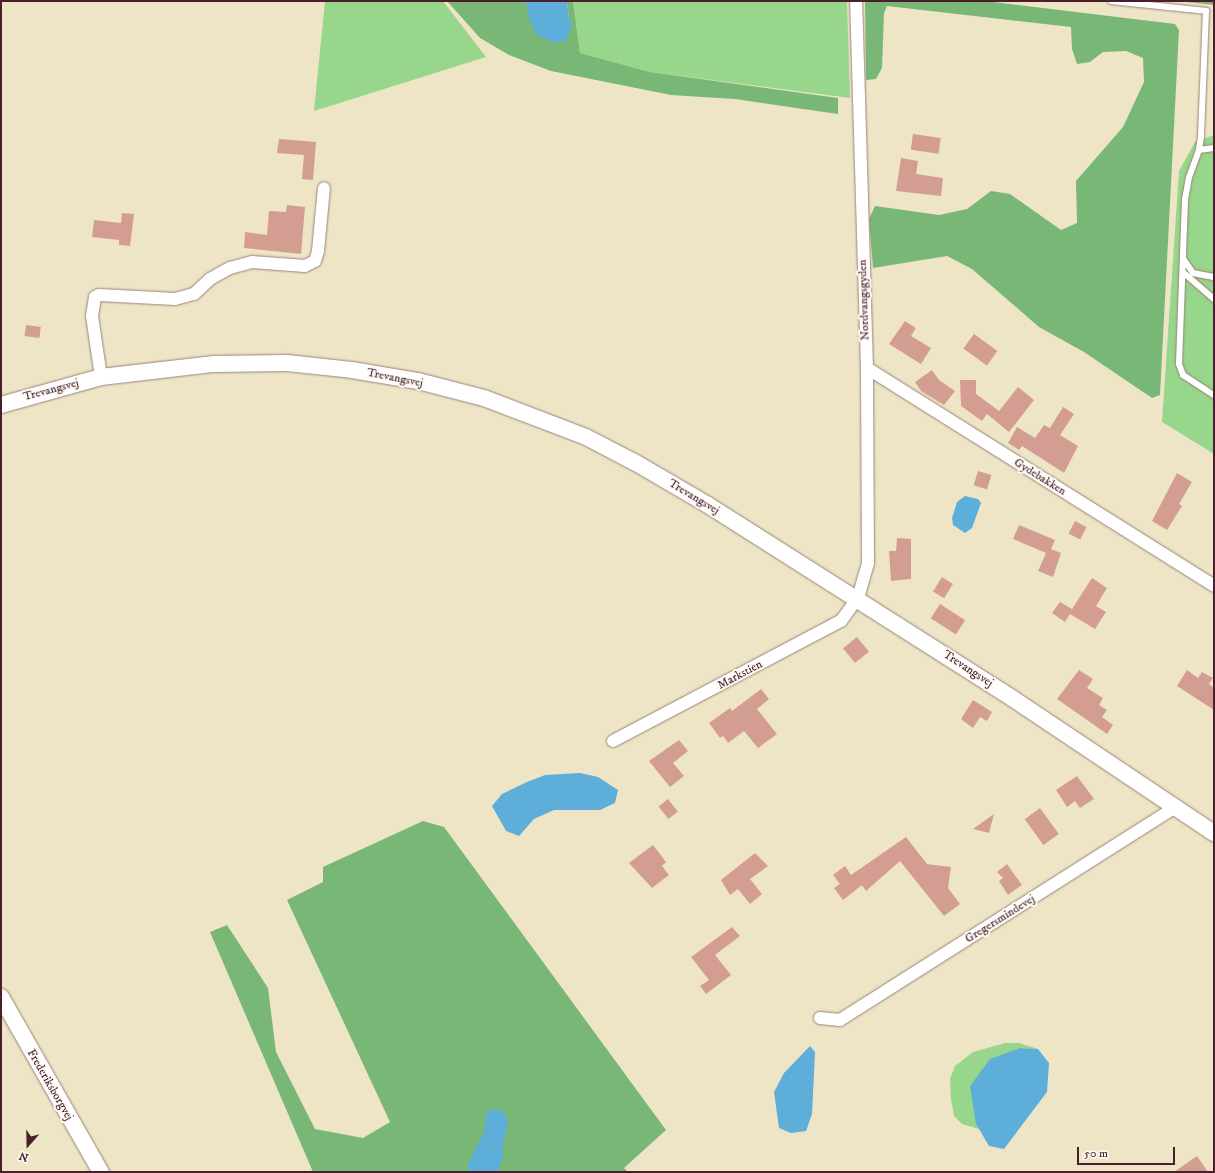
<!DOCTYPE html>
<style>
body{margin:0}
#map{position:relative;width:1215px;height:1173px;overflow:hidden;background:#eee5c7;font-family:"IM FELL DW Pica",serif}
div>[style]{position:absolute}
[style*='--x']{left:calc(var(--x)*1px);top:calc(var(--y)*1px);width:calc(var(--w)*1px);rotate:calc(var(--a)*1deg)}
.green>*{inset:0;background:#97d68b}
.forest>*{inset:0;background:#79b777}
.water>*{inset:0;background:#5daed8}
.building>*{inset:0;background:#d39e91;transform-origin:0 0}
.roads{filter:drop-shadow(0 0 1px #9c8279) drop-shadow(0 0 1px #9c8279)}
.service>*{height:6px;margin:-3px;padding:0 3px;transform-origin:3px;border-radius:3px;background:#fff}
.minor>*{height:12px;margin:-6px;padding:0 6px;transform-origin:6px;border-radius:6px;background:#fff}
.tertiary>*{height:16px;margin:-8px;padding:0 8px;transform-origin:8px;border-radius:8px;background:#fff}
span{translate:-50% -50%;white-space:nowrap;text-align:center;line-height:1.15;-webkit-text-stroke:4px #fdfcf7;paint-order:stroke}
.street-label{font-size:12px;color:#4a1f2b}
.frame{position:absolute;inset:0;border:2px solid #4a1f2b;pointer-events:none}
.north{position:absolute;left:8px;top:1125px;width:40px;height:40px;-webkit-text-stroke:3px #fdfcf7;paint-order:stroke;rotate:200deg;font-size:11px;font-weight:700;line-height:16px;text-align:center;color:#4a1f2b}
.north::after{content:'';display:block;margin:auto;width:14px;height:18px;background:#4a1f2b;clip-path:polygon(50% 0,100% 100%,50% 72%,0 100%)}
.scale{position:absolute;left:1077px;top:1147px;width:98px;height:18px;box-sizing:border-box;border:2px solid #4a1f2b;border-top:0;padding-left:5px;font-size:12px;line-height:14px;white-space:nowrap;color:#4a1f2b;-webkit-text-stroke:3px #fdfcf7;paint-order:stroke}
</style>
<div id="map">
<div class="green">
<div style="clip-path:polygon(325px 1px,443px 1px,486px 57px,314px 111px)"></div>
<div style="clip-path:polygon(573px 1px,847px 1px,850px 98px,650px 72px,580px 53px)"></div>
<div style="clip-path:polygon(1214px 135px,1214px 454px,1162px 422px,1179px 171px,1195px 142px)"></div>
<div style="clip-path:polygon(1005px 1043px,1019px 1043px,1038px 1049px,1020px 1048px,976px 1124px,979px 1129px,962px 1124px,954px 1116px,951px 1099px,950px 1079px,955px 1066px,973px 1052px)"></div>
</div>
<div class="forest">
<div style="clip-path:polygon(447px 1px,526px 1px,527px 5px,572px 24px,569px 19px,567px 1px,573px 1px,580px 53px,650px 72px,838px 98px,838px 114px,735px 99px,671px 95px,551px 71px,509px 55px,480px 38px)"></div>
<div style="clip-path:polygon(865px 1px,985px 1px,1175px 24px,1179px 30px,1160px 395px,1152px 398px,1084px 352px,1039px 327px,972px 269px,947px 256px,873px 268px,869px 219px,875px 206px,939px 215px,967px 209px,991px 191px,1010px 194px,1061px 230px,1077px 223px,1076px 181px,1123px 127px,1144px 82px,1143px 58px,1126px 51px,1103px 52px,1090px 62px,1077px 64px,1072px 49px,1071px 27px,887px 6px,884px 13px,882px 68px,876px 79px,866px 80px)"></div>
<div style="clip-path:polygon(1177px 1px,1214px 1px,1214px 5px)"></div>
<div style="clip-path:polygon(423px 821px,444px 827px,666px 1130px,624px 1168px,628px 1172px,313px 1172px,210px 932px,227px 925px,268px 988px,276px 1052px,315px 1129px,363px 1138px,390px 1122px,287px 900px,323px 882px,323px 867px)"></div>
</div>
<div class="water">
<div style="clip-path:polygon(526px 1px,567px 1px,569px 19px,572px 24px,567px 40px,554px 43px,536px 34px,529px 18px)"></div>
<div style="clip-path:polygon(965px 496px,978px 499px,981px 503px,972px 528px,965px 533px,953px 525px,952px 518px,957px 502px)"></div>
<div style="clip-path:polygon(580px 773px,598px 777px,618px 790px,615px 803px,600px 810px,554px 810px,534px 819px,519px 836px,506px 831px,492px 806px,502px 794px,527px 782px,545px 775px)"></div>
<div style="clip-path:polygon(810px 1046px,815px 1052px,812px 1114px,806px 1131px,791px 1133px,779px 1128px,774px 1092px,784px 1073px)"></div>
<div style="clip-path:polygon(1020px 1048px,1038px 1049px,1049px 1063px,1047px 1092px,1004px 1149px,989px 1146px,976px 1124px,970px 1086px,990px 1059px)"></div>
<div style="clip-path:polygon(496px 1109px,505px 1113px,508px 1124px,502px 1149px,503px 1158px,497px 1172px,468px 1172px,468px 1164px,484px 1132px,487px 1111px)"></div>
</div>
<div class="building">
<div style="left:913px;top:134px;width:28px;height:16px;rotate:8deg"></div>
<div style="clip-path:polygon(279px 139px,316px 142px,313px 180px,302px 179px,304px 155px,277px 153px)"></div>
<div style="clip-path:polygon(901px 158px,918px 161px,916px 174px,943px 178px,941px 196px,896px 191px)"></div>
<div style="clip-path:polygon(287px 205px,305px 207px,301px 254px,244px 248px,245px 232px,267px 235px,269px 211px,286px 212px)"></div>
<div style="clip-path:polygon(122px 213px,134px 214px,130px 246px,119px 245px,119px 240px,92px 237px,94px 220px,121px 223px)"></div>
<div style="clip-path:polygon(905px 321px,916px 328px,911px 336px,931px 348px,921px 364px,889px 344px)"></div>
<div style="left:26px;top:325px;width:15px;height:11px;rotate:8deg"></div>
<div style="left:974px;top:334px;width:29px;height:18px;rotate:36deg"></div>
<div style="clip-path:polygon(932px 370px,939px 380px,955px 391px,944px 405px,921px 391px,915px 382px)"></div>
<div style="clip-path:polygon(960px 380px,976px 380px,976px 394px,999px 411px,1018px 387px,1034px 400px,1009px 432px,987px 414px,982px 421px,961px 406px)"></div>
<div style="clip-path:polygon(1063px 407px,1074px 414px,1060px 435px,1078px 446px,1064px 473px,1022px 446px,1019px 450px,1008px 443px,1017px 427px,1035px 438px,1044px 425px,1050px 428px)"></div>
<div style="left:978px;top:471px;width:14px;height:15px;rotate:17deg"></div>
<div style="clip-path:polygon(1177px 473px,1192px 482px,1179px 504px,1182px 506px,1167px 530px,1152px 521px)"></div>
<div style="left:1075px;top:521px;width:13px;height:14px;rotate:27deg"></div>
<div style="clip-path:polygon(1019px 525px,1055px 540px,1051px 549px,1061px 553px,1053px 577px,1038px 571px,1046px 553px,1013px 539px)"></div>
<div style="clip-path:polygon(897px 538px,911px 539px,911px 579px,891px 581px,889px 551px,896px 551px)"></div>
<div style="left:942px;top:577px;width:13px;height:17px;rotate:32deg"></div>
<div style="clip-path:polygon(1092px 578px,1107px 588px,1096px 606px,1106px 612px,1095px 629px,1070px 614px,1065px 622px,1052px 613px,1060px 602px,1072px 609px)"></div>
<div style="left:940px;top:604px;width:30px;height:17px;rotate:33deg"></div>
<div style="left:857px;top:637px;width:19px;height:18px;rotate:51deg"></div>
<div style="clip-path:polygon(1079px 670px,1093px 679px,1087px 688px,1103px 698px,1099px 705px,1107px 710px,1102px 717px,1113px 725px,1107px 734px,1057px 699px)"></div>
<div style="clip-path:polygon(1187px 670px,1198px 678px,1202px 672px,1213px 678px,1209px 684px,1214px 688px,1214px 710px,1177px 686px)"></div>
<div style="clip-path:polygon(761px 689px,769px 699px,757px 709px,777px 734px,758px 748px,744px 731px,728px 743px,723px 736px,720px 738px,709px 723px,730px 708px,732px 711px)"></div>
<div style="clip-path:polygon(973px 700px,992px 712px,987px 721px,980px 717px,973px 728px,961px 719px)"></div>
<div style="clip-path:polygon(679px 740px,688px 751px,673px 763px,684px 776px,670px 787px,649px 761px)"></div>
<div style="clip-path:polygon(1077px 776px,1094px 799px,1080px 808px,1075px 801px,1067px 807px,1056px 790px)"></div>
<div style="left:668px;top:799px;width:16px;height:12px;rotate:52deg"></div>
<div style="left:1040px;top:808px;width:32px;height:19px;rotate:54deg"></div>
<div style="clip-path:polygon(994px 814px,989px 833px,973px 829px)"></div>
<div style="clip-path:polygon(906px 837px,927px 864px,951px 867px,948px 888px,960px 904px,944px 916px,900px 861px,866px 891px,862px 885px,843px 900px,834px 888px,840px 884px,833px 875px,845px 866px,851px 875px)"></div>
<div style="clip-path:polygon(653px 845px,666px 862px,662px 866px,669px 875px,652px 888px,629px 863px)"></div>
<div style="clip-path:polygon(755px 853px,768px 866px,750px 879px,762px 894px,750px 904px,738px 889px,730px 895px,721px 880px)"></div>
<div style="clip-path:polygon(1007px 864px,1022px 885px,1008px 895px,999px 881px,1003px 878px,997px 872px)"></div>
<div style="clip-path:polygon(732px 927px,740px 936px,715px 955px,731px 975px,706px 994px,700px 986px,709px 980px,691px 957px)"></div>
<div style="clip-path:polygon(1197px 1156px,1208px 1172px,1174px 1172px)"></div>
</div>
<div class="roads">
<div class="service">
<div style="--x:1111;--y:1;--w:96;--a:6"></div>
<div style="--x:1206;--y:11;--w:126;--a:92.3"></div>
<div style="--x:1201;--y:137;--w:13;--a:99"></div>
<div style="--x:1199;--y:150;--w:29;--a:110"></div>
<div style="--x:1189;--y:177;--w:23;--a:100"></div>
<div style="--x:1185;--y:200;--w:164;--a:92.1"></div>
<div style="--x:1179;--y:364;--w:12;--a:70"></div>
<div style="--x:1183;--y:375;--w:37;--a:33"></div>
<div style="--x:1199;--y:150;--w:15;--a:-8"></div>
<div style="--x:1184;--y:260;--w:16;--a:55"></div>
<div style="--x:1193;--y:273;--w:21;--a:11"></div>
<div style="--x:1184;--y:273;--w:40;--a:41"></div>
</div>
<div class="minor">
<div style="--x:867;--y:368;--w:410;--a:32.1"></div>
<div style="--x:101;--y:377;--w:62;--a:-98.4"></div>
<div style="--x:92;--y:316;--w:19;--a:-81"></div>
<div style="--x:95;--y:297;--w:4;--a:-27"></div>
<div style="--x:99;--y:295;--w:76;--a:3"></div>
<div style="--x:175;--y:299;--w:20;--a:-15"></div>
<div style="--x:194;--y:294;--w:22;--a:-43"></div>
<div style="--x:210;--y:279;--w:23;--a:-29"></div>
<div style="--x:230;--y:268;--w:23;--a:-15"></div>
<div style="--x:252;--y:262;--w:53;--a:4.3"></div>
<div style="--x:305;--y:266;--w:11;--a:-27"></div>
<div style="--x:315;--y:261;--w:10;--a:-73"></div>
<div style="--x:318;--y:251;--w:63;--a:-84.6"></div>
<div style="--x:613;--y:741;--w:258;--a:-27.8"></div>
<div style="--x:841;--y:621;--w:29;--a:-54"></div>
<div style="--x:858;--y:598;--w:35;--a:-74"></div>
<div style="--x:868;--y:564;--w:196;--a:-90.3"></div>
<div style="--x:867;--y:368;--w:367;--a:-91.7"></div>
<div style="--x:820;--y:1018;--w:20;--a:6"></div>
<div style="--x:840;--y:1020;--w:398;--a:-32.4"></div>
</div>
<div class="tertiary">
<div style="--x:1;--y:405;--w:104;--a:-15.6"></div>
<div style="--x:101;--y:377;--w:114;--a:-6.6"></div>
<div style="--x:214;--y:364;--w:73;--a:-0.8"></div>
<div style="--x:287;--y:363;--w:65;--a:6.1"></div>
<div style="--x:352;--y:370;--w:67;--a:9.5"></div>
<div style="--x:418;--y:381;--w:68;--a:14.4"></div>
<div style="--x:484;--y:398;--w:109;--a:20.9"></div>
<div style="--x:586;--y:437;--w:56;--a:27.5"></div>
<div style="--x:636;--y:463;--w:83;--a:30.3"></div>
<div style="--x:708;--y:505;--w:360;--a:32.4"></div>
<div style="--x:1012;--y:698;--w:243;--a:33.8"></div>
<div style="--x:1;--y:997;--w:202;--a:60.3"></div>
</div>
</div>
<div class="street-label">
<span style="left:864px;top:300px;rotate:-92deg">Nordvangsgyden</span>
<span style="left:395px;top:378px;rotate:11deg">Trevangsvej</span>
<span style="left:51px;top:390px;rotate:-15deg">Trevangsvej</span>
<span style="left:1040px;top:477px;rotate:32deg">Gydebakken</span>
<span style="left:694px;top:497px;rotate:31deg">Trevangsvej</span>
<span style="left:968px;top:669px;rotate:33deg">Trevangsvej</span>
<span style="left:740px;top:675px;rotate:-28deg">Markstien</span>
<span style="left:1000px;top:919px;rotate:-32deg">Gregersmindevej</span>
<span style="left:50px;top:1085px;rotate:60deg">Frederiksborgvej</span>
</div>
<div class="frame"></div>
<div class="north">N</div>
<div class="scale">50 m</div>
</div>
